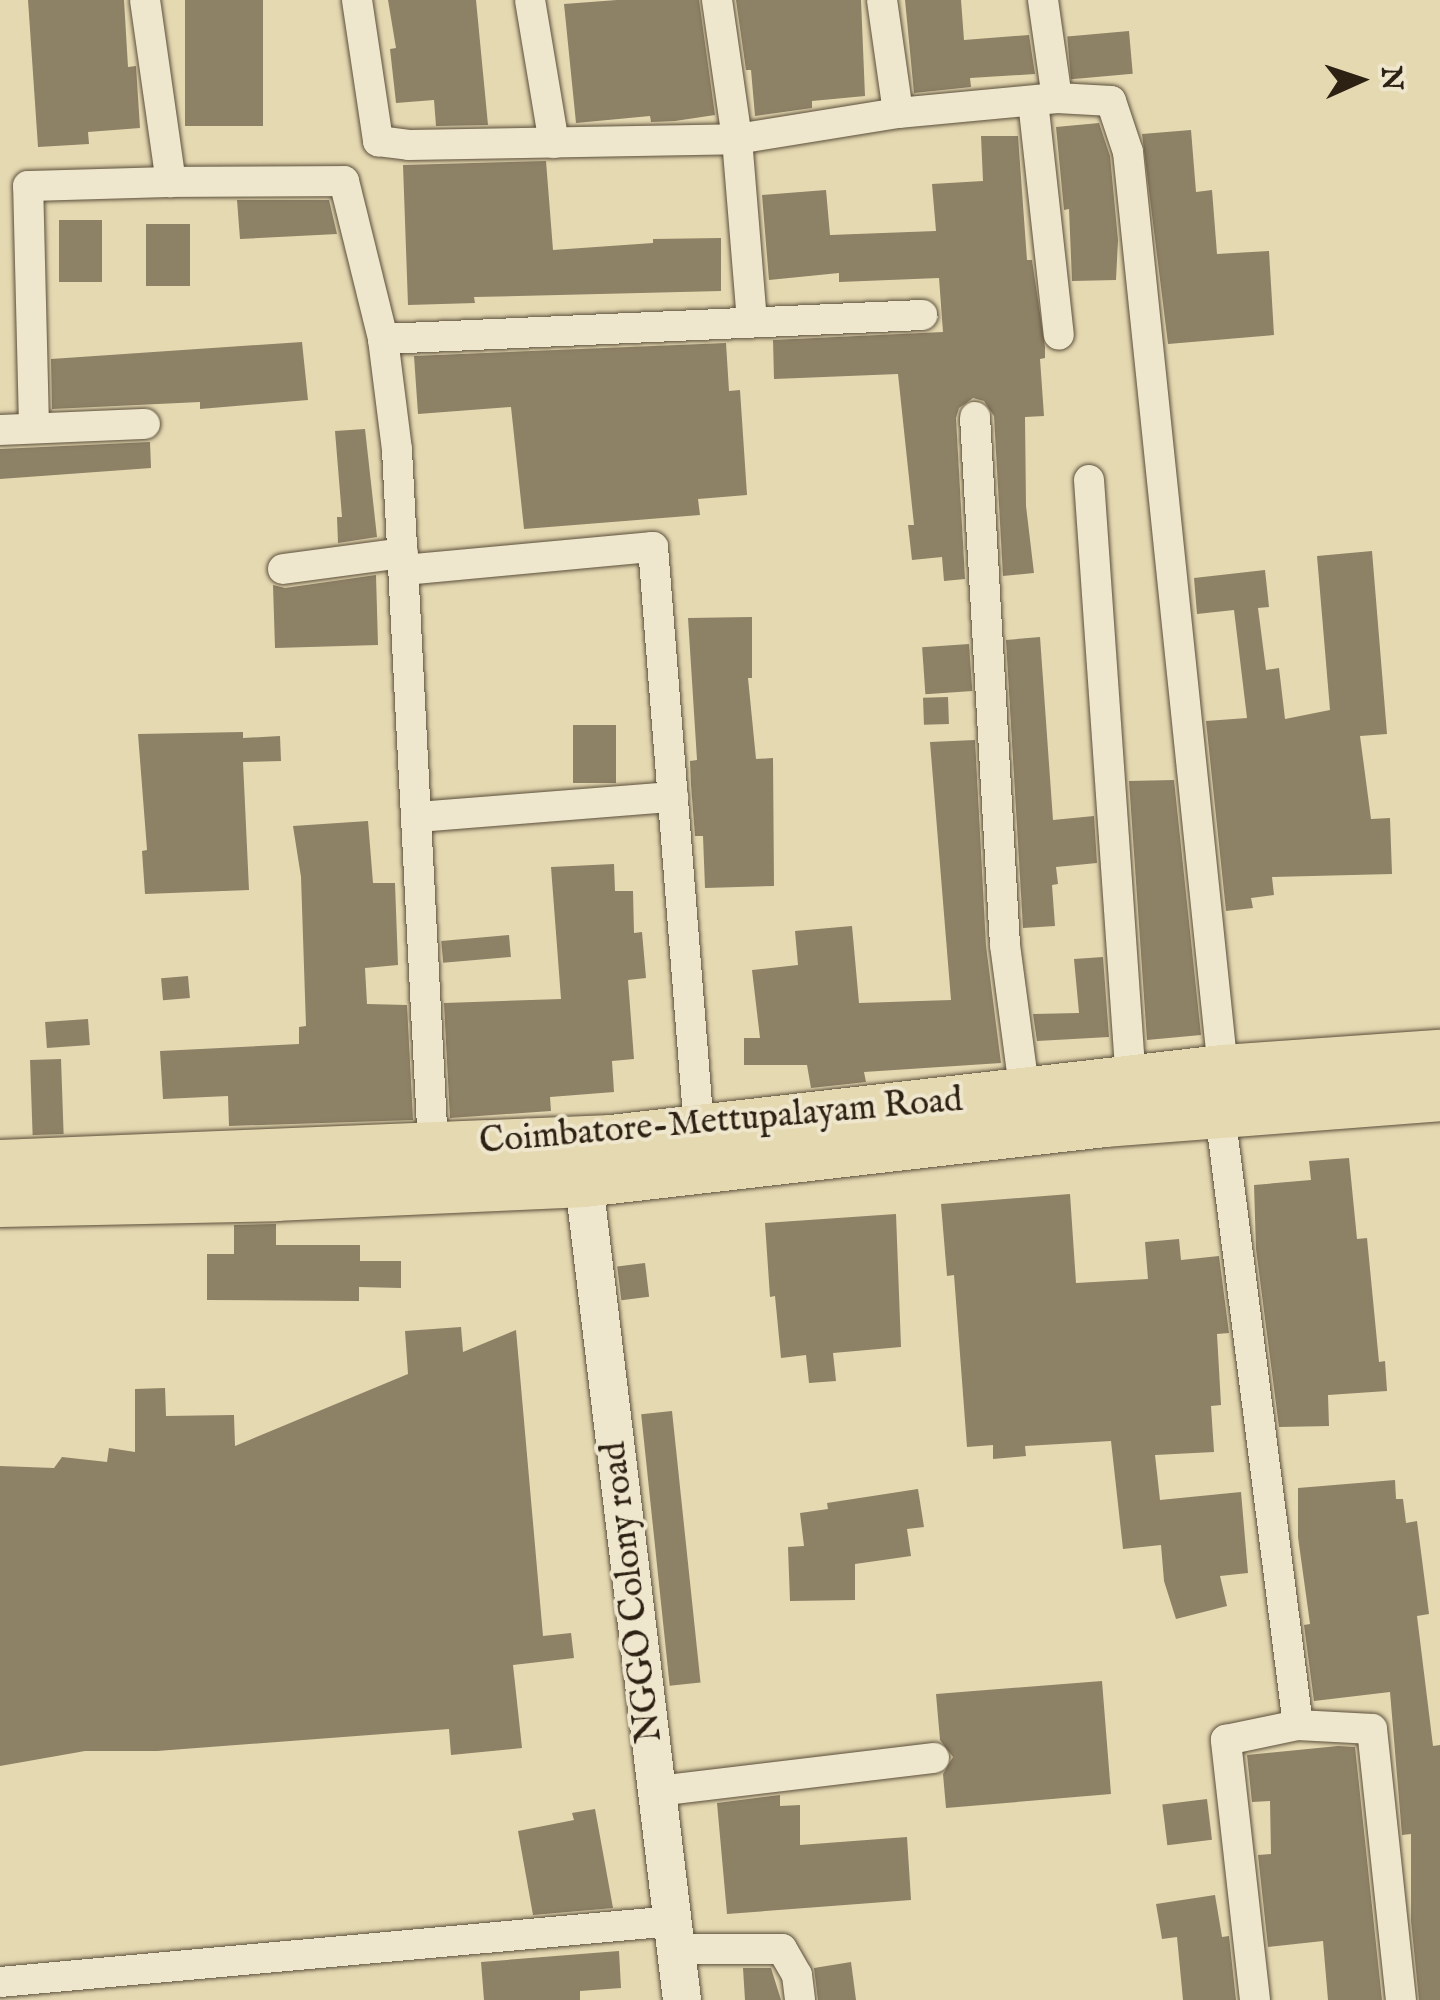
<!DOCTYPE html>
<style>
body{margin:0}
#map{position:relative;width:1440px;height:2000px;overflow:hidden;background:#e5d9b2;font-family:"IM FELL English",serif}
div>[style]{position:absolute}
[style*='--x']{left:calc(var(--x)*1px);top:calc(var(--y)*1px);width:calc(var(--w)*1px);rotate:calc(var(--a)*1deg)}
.building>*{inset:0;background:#8d8166;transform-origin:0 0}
.roads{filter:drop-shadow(0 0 2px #5b4f3b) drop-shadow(0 0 2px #5b4f3b)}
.minor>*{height:30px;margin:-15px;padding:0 15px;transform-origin:15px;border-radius:15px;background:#eee6cd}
.tertiary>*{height:38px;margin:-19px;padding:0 19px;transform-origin:19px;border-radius:19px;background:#eee6cd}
.trunk>*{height:48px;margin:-24px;padding:0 24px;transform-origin:24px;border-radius:24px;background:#e5d9b2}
span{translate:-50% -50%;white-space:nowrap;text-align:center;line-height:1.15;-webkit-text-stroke:8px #eee6cd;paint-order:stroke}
.street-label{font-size:35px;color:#2d2113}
.north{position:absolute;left:1310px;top:30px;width:100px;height:100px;-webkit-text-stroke:8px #eee6cd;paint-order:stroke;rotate:87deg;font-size:28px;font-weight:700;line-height:40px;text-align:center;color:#2d2113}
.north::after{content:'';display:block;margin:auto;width:35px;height:45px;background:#2d2113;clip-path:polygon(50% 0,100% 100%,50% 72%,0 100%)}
</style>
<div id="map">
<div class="building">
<div style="clip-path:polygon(28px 0,124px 0,128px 67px,136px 66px,140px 128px,88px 132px,89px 144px,38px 147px)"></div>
<div style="left:185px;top:0;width:78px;height:126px"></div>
<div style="clip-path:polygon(388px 0,476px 0,488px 125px,436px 126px,434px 100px,396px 103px,390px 49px,396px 48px)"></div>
<div style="clip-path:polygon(617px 0,699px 0,715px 115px,675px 121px,651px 122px,650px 116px,576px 123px,564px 4px)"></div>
<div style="clip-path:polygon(736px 0,861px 0,865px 96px,812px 101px,812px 108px,755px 116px,751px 70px,746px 70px)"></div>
<div style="clip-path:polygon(905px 0,961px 0,964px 40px,1029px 35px,1035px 74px,970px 78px,971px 87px,914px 93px)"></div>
<div style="left:1129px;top:31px;width:43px;height:62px;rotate:85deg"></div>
<div style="clip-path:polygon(1099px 123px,1110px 156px,1118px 240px,1116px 280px,1072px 281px,1069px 209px,1064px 210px,1056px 127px)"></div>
<div style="clip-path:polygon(1191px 130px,1196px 192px,1212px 190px,1217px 254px,1269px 251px,1274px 335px,1168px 344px,1142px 134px)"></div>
<div style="clip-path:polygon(981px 136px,1018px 136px,1027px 260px,1032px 260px,1045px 347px,1045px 358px,1040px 359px,1044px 416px,1025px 417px,1026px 506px,1034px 573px,1003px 576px,994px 416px,984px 401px,973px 398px,959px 408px,956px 418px,965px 579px,944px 581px,942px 557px,912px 560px,908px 525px,914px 525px,898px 374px,774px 379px,773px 340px,943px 332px,939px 278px,839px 282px,839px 273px,769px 280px,762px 195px,826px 190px,830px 235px,936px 231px,932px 184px,983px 181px)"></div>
<div style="clip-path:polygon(546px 161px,553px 250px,653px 243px,653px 239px,721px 238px,721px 291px,474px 297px,475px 303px,408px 305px,403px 165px)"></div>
<div style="clip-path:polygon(237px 200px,329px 200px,337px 234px,240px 239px)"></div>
<div style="left:59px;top:220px;width:43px;height:62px"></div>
<div style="left:190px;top:224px;width:62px;height:44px;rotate:90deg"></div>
<div style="clip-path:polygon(302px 342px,308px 400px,200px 409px,200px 402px,52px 409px,51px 359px)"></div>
<div style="clip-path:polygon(726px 343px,729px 391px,740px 390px,747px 495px,698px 499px,700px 515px,524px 529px,511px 407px,418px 414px,414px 356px)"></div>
<div style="clip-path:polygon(365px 429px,377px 537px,338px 543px,337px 517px,342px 517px,335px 431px)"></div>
<div style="clip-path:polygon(150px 442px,151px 468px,0 479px,0 449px)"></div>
<div style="clip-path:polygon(1372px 551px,1387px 734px,1360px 736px,1371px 819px,1390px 818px,1392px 874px,1272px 877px,1274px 895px,1251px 898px,1253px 908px,1226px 911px,1206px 721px,1247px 718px,1234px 610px,1197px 614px,1194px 578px,1265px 570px,1269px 607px,1258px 608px,1266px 670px,1279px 668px,1285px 719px,1330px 710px,1317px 556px)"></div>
<div style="clip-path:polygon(376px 575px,378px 645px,275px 648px,273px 585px,285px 588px)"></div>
<div style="clip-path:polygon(752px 617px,752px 678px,748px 678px,756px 759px,773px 758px,774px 886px,705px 888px,703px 836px,695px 836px,691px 785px,690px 761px,697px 760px,688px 618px)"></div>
<div style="clip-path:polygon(1040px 637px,1053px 820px,1094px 816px,1097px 863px,1056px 867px,1058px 884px,1052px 885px,1055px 926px,1023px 928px,1006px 640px)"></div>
<div style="left:969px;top:644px;width:47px;height:47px;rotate:86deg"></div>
<div style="left:948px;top:697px;width:27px;height:25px;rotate:88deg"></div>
<div style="left:616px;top:725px;width:58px;height:43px;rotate:90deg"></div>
<div style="clip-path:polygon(243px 732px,243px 738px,280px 736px,281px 761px,243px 762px,249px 890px,145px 894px,142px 851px,147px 850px,138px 734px)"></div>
<div style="clip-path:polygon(975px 740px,986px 946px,1001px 1063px,864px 1072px,866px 1082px,811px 1088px,807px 1065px,744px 1065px,744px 1038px,760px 1038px,752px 970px,798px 965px,795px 931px,852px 926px,859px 1003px,951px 1000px,930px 742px)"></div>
<div style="clip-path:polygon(1174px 780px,1201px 1035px,1147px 1040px,1129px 781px)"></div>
<div style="clip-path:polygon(368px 821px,373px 883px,395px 883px,398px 965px,365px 968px,367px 1004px,407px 1005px,413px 1120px,229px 1126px,228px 1096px,163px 1099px,160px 1051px,299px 1044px,299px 1027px,306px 1026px,301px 877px,293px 826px)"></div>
<div style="clip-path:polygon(614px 864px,615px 891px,633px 891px,634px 933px,642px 932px,646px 978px,628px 980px,634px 1059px,612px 1061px,614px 1092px,550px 1097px,551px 1111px,450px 1118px,444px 1003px,561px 999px,551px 867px)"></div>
<div style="left:509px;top:935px;width:22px;height:68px;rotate:85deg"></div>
<div style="clip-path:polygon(1103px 957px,1109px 1037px,1037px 1041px,1033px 1014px,1079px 1013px,1074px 959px)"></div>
<div style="left:188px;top:976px;width:22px;height:27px;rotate:85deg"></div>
<div style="left:88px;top:1019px;width:26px;height:43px;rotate:86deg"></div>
<div style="left:61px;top:1059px;width:75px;height:31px;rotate:88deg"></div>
<div style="clip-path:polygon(1349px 1158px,1357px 1239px,1367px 1238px,1379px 1362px,1385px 1361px,1387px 1391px,1328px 1395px,1329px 1426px,1279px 1427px,1256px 1249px,1254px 1185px,1311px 1180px,1309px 1161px)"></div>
<div style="clip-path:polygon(1070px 1194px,1076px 1283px,1148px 1279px,1145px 1242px,1179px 1239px,1181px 1260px,1219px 1256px,1229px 1333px,1217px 1334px,1221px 1405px,1211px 1406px,1214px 1452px,1155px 1455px,1160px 1500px,1241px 1492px,1248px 1573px,1220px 1576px,1227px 1606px,1176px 1619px,1164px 1581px,1161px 1545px,1123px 1549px,1111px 1441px,1025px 1446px,1026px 1456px,993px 1459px,993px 1445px,967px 1447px,954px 1275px,947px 1276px,941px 1204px)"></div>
<div style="clip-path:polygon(896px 1214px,901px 1347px,833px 1353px,836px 1381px,809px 1383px,806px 1355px,781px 1358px,775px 1296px,770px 1297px,765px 1223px)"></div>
<div style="clip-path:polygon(276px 1224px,276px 1245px,360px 1245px,360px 1261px,401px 1261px,401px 1288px,359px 1287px,359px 1301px,207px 1300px,207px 1254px,234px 1254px,234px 1225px)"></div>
<div style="left:645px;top:1263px;width:34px;height:28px;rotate:83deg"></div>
<div style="clip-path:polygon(461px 1327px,463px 1352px,516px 1330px,543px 1636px,571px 1633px,574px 1658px,513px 1665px,522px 1748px,451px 1755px,449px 1729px,157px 1751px,85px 1751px,0 1766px,0 1466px,54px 1468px,62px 1457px,107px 1462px,109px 1448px,135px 1452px,135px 1389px,165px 1388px,166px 1416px,234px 1415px,235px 1446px,408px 1374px,405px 1331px)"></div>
<div style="left:672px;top:1411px;width:273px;height:31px;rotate:84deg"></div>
<div style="clip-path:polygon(1395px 1480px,1396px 1499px,1403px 1499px,1406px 1523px,1417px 1521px,1429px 1614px,1417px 1616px,1433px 1746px,1440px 1745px,1440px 2000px,1419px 2000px,1411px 1921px,1411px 1834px,1402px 1835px,1390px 1692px,1314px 1701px,1304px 1625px,1310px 1624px,1298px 1537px,1298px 1488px)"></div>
<div style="clip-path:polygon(918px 1489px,924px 1527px,907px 1529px,911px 1556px,855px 1564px,855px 1600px,790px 1601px,788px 1547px,804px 1546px,800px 1513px,828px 1509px,827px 1503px)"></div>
<div style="clip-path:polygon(1102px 1681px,1111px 1794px,946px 1808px,943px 1774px,953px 1757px,940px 1740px,936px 1694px)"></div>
<div style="clip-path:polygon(1338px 1746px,1355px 1747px,1382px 2000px,1328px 2000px,1323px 1941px,1268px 1947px,1258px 1855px,1271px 1854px,1270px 1801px,1252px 1802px,1247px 1755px)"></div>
<div style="clip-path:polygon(780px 1795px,780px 1806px,800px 1805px,800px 1845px,907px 1837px,911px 1900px,727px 1914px,717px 1803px)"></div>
<div style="left:1207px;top:1799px;width:41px;height:45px;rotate:83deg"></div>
<div style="clip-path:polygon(595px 1809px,613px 1908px,533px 1915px,518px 1831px,574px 1820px,572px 1813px)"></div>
<div style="clip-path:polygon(1215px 1895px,1222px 1937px,1229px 1936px,1236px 2000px,1183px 2000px,1177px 1937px,1162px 1939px,1156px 1904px)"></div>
<div style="clip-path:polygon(619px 1951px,621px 1988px,580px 1991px,580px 2000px,484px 2000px,481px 1962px)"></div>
<div style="clip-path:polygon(851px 1962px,856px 2000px,818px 2000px,814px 1968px)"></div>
<div style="clip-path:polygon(743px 1968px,771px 1968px,781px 2000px,745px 2000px)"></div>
</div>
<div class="roads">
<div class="minor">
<div style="--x:145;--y:0;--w:184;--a:81.9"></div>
<div style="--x:171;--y:182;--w:173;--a:-0.3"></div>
<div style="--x:344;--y:181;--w:163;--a:76.1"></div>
<div style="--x:383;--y:339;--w:112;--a:82.8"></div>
<div style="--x:397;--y:450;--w:697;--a:87.04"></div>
<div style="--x:357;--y:0;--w:143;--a:81.5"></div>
<div style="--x:378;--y:141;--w:31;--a:7"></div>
<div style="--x:409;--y:145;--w:328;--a:-1"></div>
<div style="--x:737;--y:139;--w:163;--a:-9.2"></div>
<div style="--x:898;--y:113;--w:160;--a:-5.4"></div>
<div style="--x:1057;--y:98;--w:54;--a:3.2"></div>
<div style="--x:1111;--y:101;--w:54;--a:71.6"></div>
<div style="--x:1128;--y:152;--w:922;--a:84.09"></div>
<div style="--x:530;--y:0;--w:145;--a:80.5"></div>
<div style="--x:717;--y:0;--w:140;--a:81.8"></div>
<div style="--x:737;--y:139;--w:184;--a:85.3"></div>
<div style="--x:882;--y:0;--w:114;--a:81.9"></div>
<div style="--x:1043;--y:0;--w:99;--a:81.9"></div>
<div style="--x:1033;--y:101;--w:235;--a:83.7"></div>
<div style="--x:383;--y:339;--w:540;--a:-2.55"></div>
<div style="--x:975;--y:417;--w:529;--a:86.75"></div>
<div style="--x:1005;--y:945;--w:150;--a:82.4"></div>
<div style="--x:34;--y:426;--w:240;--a:-91.4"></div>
<div style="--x:28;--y:186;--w:143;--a:-1.6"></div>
<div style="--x:0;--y:430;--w:145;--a:-2.4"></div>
<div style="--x:1089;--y:480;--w:603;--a:86.01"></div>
<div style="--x:283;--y:569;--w:121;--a:-7.6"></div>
<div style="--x:404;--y:570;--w:250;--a:-5.3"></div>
<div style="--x:653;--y:547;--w:584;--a:85.48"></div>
<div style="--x:417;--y:817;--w:257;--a:-4.5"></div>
<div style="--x:1220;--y:1113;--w:617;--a:82.74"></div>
<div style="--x:657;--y:1791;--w:279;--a:-6.8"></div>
<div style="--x:676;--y:1949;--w:106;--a:0"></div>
<div style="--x:782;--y:1949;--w:30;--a:60"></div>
<div style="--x:797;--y:1975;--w:25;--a:83"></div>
<div style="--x:0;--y:1982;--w:676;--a:-5.18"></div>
<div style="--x:1255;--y:2000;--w:262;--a:-96.4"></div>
<div style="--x:1226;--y:1740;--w:74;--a:-11.8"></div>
<div style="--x:1298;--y:1725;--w:74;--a:3.1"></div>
<div style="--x:1372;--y:1729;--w:273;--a:83.9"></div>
</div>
<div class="tertiary">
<div style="--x:584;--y:1183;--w:823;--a:83.16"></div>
</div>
<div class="trunk">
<div style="--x:0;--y:1164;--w:612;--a:-2.34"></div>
<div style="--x:611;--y:1139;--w:616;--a:-6.53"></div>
<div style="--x:1223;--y:1069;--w:218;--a:-4"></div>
<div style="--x:0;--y:1203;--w:276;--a:-1.2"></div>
<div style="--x:276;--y:1197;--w:308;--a:-2.6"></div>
<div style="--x:584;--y:1183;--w:524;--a:-6.57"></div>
<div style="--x:1105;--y:1123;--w:336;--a:-4.4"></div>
</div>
</div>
<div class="street-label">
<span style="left:721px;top:1122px;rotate:-5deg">Coimbatore-Mettupalayam Road</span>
<span style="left:633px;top:1592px;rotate:-97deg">NGGO Colony road</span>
</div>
<div class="north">N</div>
</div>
